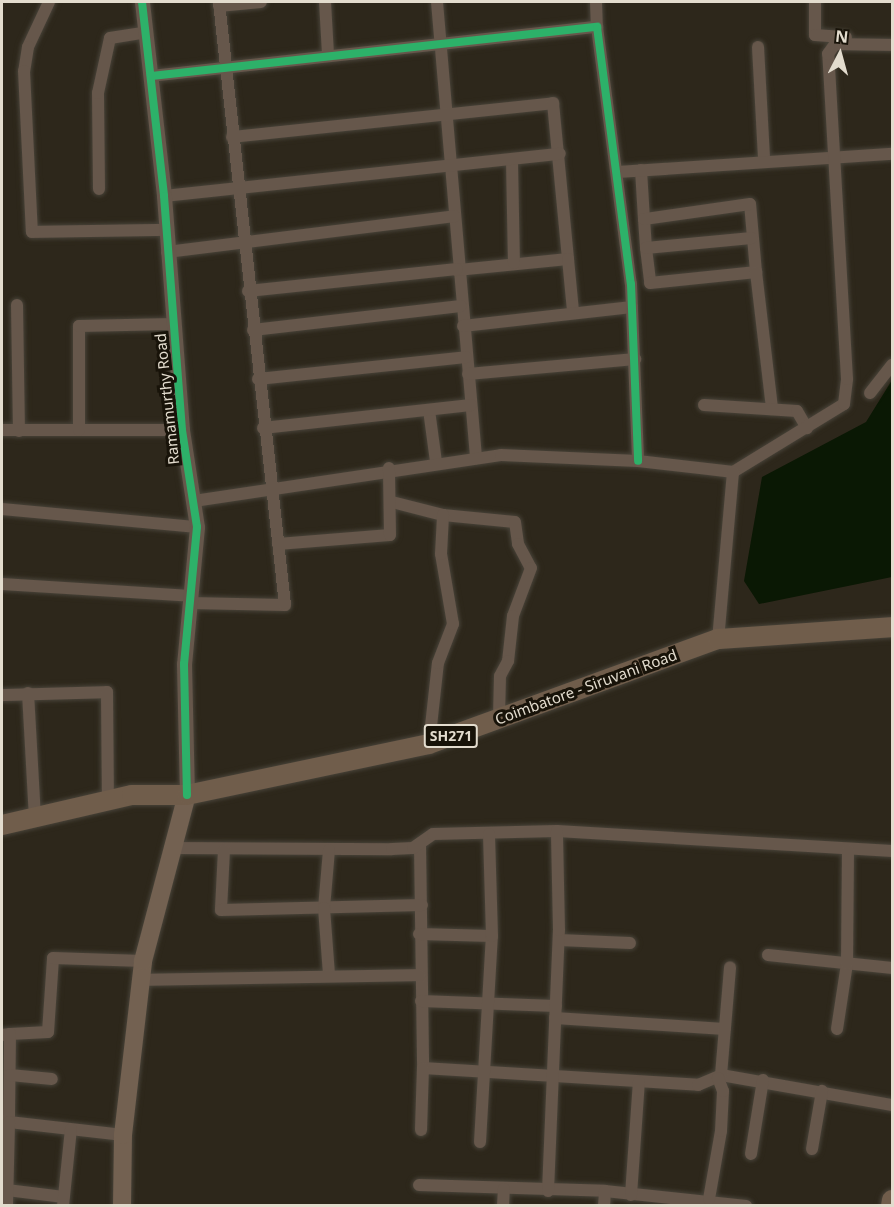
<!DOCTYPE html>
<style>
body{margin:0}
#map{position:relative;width:894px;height:1207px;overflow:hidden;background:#2d271b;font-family:"Noto Sans",sans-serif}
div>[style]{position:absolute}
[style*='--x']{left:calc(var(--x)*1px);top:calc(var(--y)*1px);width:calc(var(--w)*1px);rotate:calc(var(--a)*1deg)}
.water>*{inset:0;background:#0a1804}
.roads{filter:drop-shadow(0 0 2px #484339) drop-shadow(0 0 2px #484339)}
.minor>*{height:12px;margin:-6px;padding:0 6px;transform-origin:6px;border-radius:6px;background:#66574b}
.tertiary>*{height:15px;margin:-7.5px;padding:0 7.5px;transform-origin:7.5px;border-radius:7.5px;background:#66574b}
.secondary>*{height:18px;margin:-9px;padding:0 9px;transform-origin:9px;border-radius:9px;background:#736151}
.primary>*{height:20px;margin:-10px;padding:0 10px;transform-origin:10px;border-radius:10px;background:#705d4b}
.cycleway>*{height:8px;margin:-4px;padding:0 4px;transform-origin:4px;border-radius:4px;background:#2db169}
span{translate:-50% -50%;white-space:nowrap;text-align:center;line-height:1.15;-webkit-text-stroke:6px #181309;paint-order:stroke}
.shield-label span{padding:2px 4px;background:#181309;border:2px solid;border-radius:4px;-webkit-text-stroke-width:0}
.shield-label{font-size:14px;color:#e3dcce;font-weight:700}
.street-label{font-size:15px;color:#e3dcce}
.frame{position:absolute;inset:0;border:3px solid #e3dcce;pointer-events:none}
.north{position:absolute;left:810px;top:24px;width:60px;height:60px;-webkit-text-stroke:4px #181309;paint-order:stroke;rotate:6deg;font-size:16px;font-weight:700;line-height:24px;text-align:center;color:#e3dcce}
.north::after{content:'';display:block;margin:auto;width:21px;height:27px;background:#e3dcce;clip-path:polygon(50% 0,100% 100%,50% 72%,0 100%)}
</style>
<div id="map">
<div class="water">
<div style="clip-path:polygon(892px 380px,892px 577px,759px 604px,744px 581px,762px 477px,866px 422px)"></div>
</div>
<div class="roads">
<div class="minor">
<div style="--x:49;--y:2;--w:50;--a:115"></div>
<div style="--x:28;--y:47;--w:24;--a:99"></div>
<div style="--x:24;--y:71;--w:161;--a:87.2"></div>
<div style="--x:32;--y:232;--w:134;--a:-0.9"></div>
<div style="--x:325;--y:2;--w:52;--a:86.7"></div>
<div style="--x:437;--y:2;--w:458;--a:85.1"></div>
<div style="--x:596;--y:2;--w:25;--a:88"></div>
<div style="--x:815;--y:2;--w:33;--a:90"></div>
<div style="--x:815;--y:35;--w:31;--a:4"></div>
<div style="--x:219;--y:6;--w:42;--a:-5.4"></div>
<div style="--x:758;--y:47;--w:112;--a:86.9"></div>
<div style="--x:151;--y:76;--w:449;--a:-6.3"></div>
<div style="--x:597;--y:27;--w:259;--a:82.5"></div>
<div style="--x:631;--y:284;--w:177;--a:87.7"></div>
<div style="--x:232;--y:137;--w:323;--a:-6"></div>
<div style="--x:553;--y:103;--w:157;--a:84.5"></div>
<div style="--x:568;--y:259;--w:112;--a:174.3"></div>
<div style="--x:512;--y:161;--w:102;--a:88.9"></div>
<div style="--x:641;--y:170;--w:49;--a:86.5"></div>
<div style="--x:644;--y:219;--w:29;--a:86"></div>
<div style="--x:646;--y:248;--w:35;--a:83"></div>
<div style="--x:650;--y:283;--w:107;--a:-5.9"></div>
<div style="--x:756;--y:272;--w:68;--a:-95"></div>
<div style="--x:750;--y:204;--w:107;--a:171.9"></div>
<div style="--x:618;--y:172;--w:275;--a:-3.8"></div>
<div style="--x:99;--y:189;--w:96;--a:-90.6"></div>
<div style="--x:98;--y:93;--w:56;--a:-77.7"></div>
<div style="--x:110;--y:38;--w:36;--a:-9"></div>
<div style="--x:164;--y:196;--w:398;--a:-6.1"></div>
<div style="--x:646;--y:248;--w:106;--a:-5.4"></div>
<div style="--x:167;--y:252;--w:290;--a:-7.1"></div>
<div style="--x:568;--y:259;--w:52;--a:84.5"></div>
<div style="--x:756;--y:272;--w:138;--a:83.3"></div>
<div style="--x:248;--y:291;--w:210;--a:-6"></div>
<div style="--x:17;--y:305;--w:126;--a:89.1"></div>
<div style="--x:463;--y:326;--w:170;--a:-6.4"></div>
<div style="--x:253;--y:330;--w:209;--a:-6.6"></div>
<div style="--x:468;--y:374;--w:168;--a:-5.1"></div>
<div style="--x:258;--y:379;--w:209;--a:-6"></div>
<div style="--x:870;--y:393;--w:36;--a:-52"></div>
<div style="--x:704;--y:405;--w:93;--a:3.7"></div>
<div style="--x:797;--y:411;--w:20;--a:60"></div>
<div style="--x:429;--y:410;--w:52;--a:82.3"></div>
<div style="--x:263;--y:428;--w:209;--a:-6.3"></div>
<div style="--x:2;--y:430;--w:180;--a:0"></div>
<div style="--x:79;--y:430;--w:104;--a:-90"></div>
<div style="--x:79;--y:326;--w:94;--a:-1.2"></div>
<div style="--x:733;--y:472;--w:130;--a:-31.5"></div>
<div style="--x:844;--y:404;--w:25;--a:-83"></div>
<div style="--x:847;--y:379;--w:326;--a:-93.3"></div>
<div style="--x:828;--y:54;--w:12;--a:-55"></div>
<div style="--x:835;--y:44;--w:57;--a:1"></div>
<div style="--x:194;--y:501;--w:310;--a:-8.5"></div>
<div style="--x:501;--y:455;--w:137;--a:2.5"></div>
<div style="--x:638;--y:461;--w:96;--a:6.6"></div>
<div style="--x:733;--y:472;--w:168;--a:95.1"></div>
<div style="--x:392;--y:502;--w:53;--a:14.3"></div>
<div style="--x:443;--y:515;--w:72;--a:5.6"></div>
<div style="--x:515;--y:522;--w:22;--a:82"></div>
<div style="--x:518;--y:544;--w:27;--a:62"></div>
<div style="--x:531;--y:568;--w:51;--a:110.6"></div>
<div style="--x:513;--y:616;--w:45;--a:96.3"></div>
<div style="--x:508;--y:661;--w:17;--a:118"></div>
<div style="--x:500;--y:676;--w:42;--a:91.4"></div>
<div style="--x:2;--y:509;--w:196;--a:5.3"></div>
<div style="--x:278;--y:544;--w:112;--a:-4.6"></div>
<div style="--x:390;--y:535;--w:67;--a:-90.9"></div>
<div style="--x:2;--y:584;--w:189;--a:3.6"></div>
<div style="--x:190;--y:603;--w:95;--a:1.2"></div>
<div style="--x:285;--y:605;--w:607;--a:-96.25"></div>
<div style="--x:28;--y:693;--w:124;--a:86.8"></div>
<div style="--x:2;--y:695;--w:105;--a:-1.6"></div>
<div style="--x:107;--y:692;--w:109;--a:89.5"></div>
<div style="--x:429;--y:744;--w:81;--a:-83.7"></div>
<div style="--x:438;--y:663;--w:42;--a:-69"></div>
<div style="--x:453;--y:624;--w:71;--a:-99.7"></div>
<div style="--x:441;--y:554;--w:39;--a:-87"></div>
<div style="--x:420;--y:844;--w:224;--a:89.2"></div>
<div style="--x:423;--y:1068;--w:276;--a:3.5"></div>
<div style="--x:698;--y:1085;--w:25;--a:-23"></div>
<div style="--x:721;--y:1075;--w:174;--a:10"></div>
<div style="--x:170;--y:848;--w:222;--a:0.3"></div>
<div style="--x:392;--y:849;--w:21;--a:-3"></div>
<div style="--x:413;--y:848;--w:24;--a:-35"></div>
<div style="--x:433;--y:834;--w:124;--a:-1.4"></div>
<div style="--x:557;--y:831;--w:336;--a:3.4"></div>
<div style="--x:224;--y:850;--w:60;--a:92.9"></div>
<div style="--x:221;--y:910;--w:201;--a:-1.4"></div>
<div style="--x:329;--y:850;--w:58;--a:94.9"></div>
<div style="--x:324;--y:908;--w:66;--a:85.7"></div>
<div style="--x:419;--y:934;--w:73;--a:1.6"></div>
<div style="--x:559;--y:940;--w:71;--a:2.4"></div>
<div style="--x:768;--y:955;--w:125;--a:6"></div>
<div style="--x:140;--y:980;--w:280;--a:-1"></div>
<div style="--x:421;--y:1001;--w:135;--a:2.1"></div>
<div style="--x:555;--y:1018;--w:170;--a:3.7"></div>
<div style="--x:837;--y:1029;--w:66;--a:-81.3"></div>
<div style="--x:847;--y:964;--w:114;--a:-89.5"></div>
<div style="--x:10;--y:1034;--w:38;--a:-3"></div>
<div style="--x:48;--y:1032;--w:74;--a:-86.1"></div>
<div style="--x:53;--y:958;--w:90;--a:1.9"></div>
<div style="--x:2;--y:1035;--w:8;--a:-7"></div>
<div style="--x:10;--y:1034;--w:88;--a:90.7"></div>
<div style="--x:9;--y:1122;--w:115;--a:6.5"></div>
<div style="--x:10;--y:1075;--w:42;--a:5.4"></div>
<div style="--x:721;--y:1075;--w:108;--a:-85.2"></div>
<div style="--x:421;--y:1130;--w:62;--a:-88.2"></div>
<div style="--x:480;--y:1142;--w:206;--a:-86.7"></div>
<div style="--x:492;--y:936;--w:102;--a:-91.7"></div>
<div style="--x:812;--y:1149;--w:59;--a:-80.2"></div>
<div style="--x:751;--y:1154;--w:75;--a:-80.8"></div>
<div style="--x:419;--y:1185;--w:186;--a:1.8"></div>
<div style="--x:605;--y:1191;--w:142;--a:6.1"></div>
<div style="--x:7;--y:1190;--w:57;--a:7"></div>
<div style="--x:548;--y:1191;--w:261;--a:-87.6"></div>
<div style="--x:559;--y:930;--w:99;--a:-91.2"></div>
<div style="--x:631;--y:1195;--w:113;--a:-86"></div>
<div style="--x:709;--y:1199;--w:69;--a:-80"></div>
<div style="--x:721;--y:1131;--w:40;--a:-87.1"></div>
<div style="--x:723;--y:1091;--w:14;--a:-111"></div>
<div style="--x:7;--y:1206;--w:84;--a:-88.6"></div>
<div style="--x:63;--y:1206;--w:77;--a:-84.1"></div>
<div style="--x:503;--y:1206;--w:17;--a:-87"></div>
<div style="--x:604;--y:1206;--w:15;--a:-86"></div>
</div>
<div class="tertiary">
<div style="--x:142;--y:2;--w:195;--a:83.5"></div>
<div style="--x:164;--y:196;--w:235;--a:85.6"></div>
<div style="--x:182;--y:430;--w:98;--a:81.2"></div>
<div style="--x:197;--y:527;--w:138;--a:95.4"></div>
<div style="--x:184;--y:664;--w:131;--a:88.7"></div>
</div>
<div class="secondary">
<div style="--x:122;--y:1206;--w:71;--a:-89.2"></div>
<div style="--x:123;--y:1135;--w:175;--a:-83.4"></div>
<div style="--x:143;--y:961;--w:172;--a:-75.2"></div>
</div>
<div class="primary">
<div style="--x:2;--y:825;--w:133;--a:-13"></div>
<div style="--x:132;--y:795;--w:55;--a:0"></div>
<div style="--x:187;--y:795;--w:247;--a:-11.9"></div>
<div style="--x:429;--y:744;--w:307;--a:-20"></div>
<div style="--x:718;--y:639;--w:174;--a:-3.9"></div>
<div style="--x:891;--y:1206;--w:6;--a:-81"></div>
</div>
</div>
<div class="cycleway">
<div style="--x:142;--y:2;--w:195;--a:83.5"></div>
<div style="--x:164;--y:196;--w:235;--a:85.6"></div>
<div style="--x:182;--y:430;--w:98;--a:81.2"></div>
<div style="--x:197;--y:527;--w:138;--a:95.4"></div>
<div style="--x:184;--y:664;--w:131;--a:88.7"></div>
<div style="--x:151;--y:76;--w:449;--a:-6.3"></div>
<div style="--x:597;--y:27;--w:259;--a:82.5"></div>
<div style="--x:631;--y:284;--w:177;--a:87.7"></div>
</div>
<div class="shield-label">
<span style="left:451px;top:736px">SH271</span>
</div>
<div class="street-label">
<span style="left:167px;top:399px;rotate:-96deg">Ramamurthy Road</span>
<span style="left:586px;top:687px;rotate:-20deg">Coimbatore - Siruvani Road</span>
</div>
<div class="frame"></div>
<div class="north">N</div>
</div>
